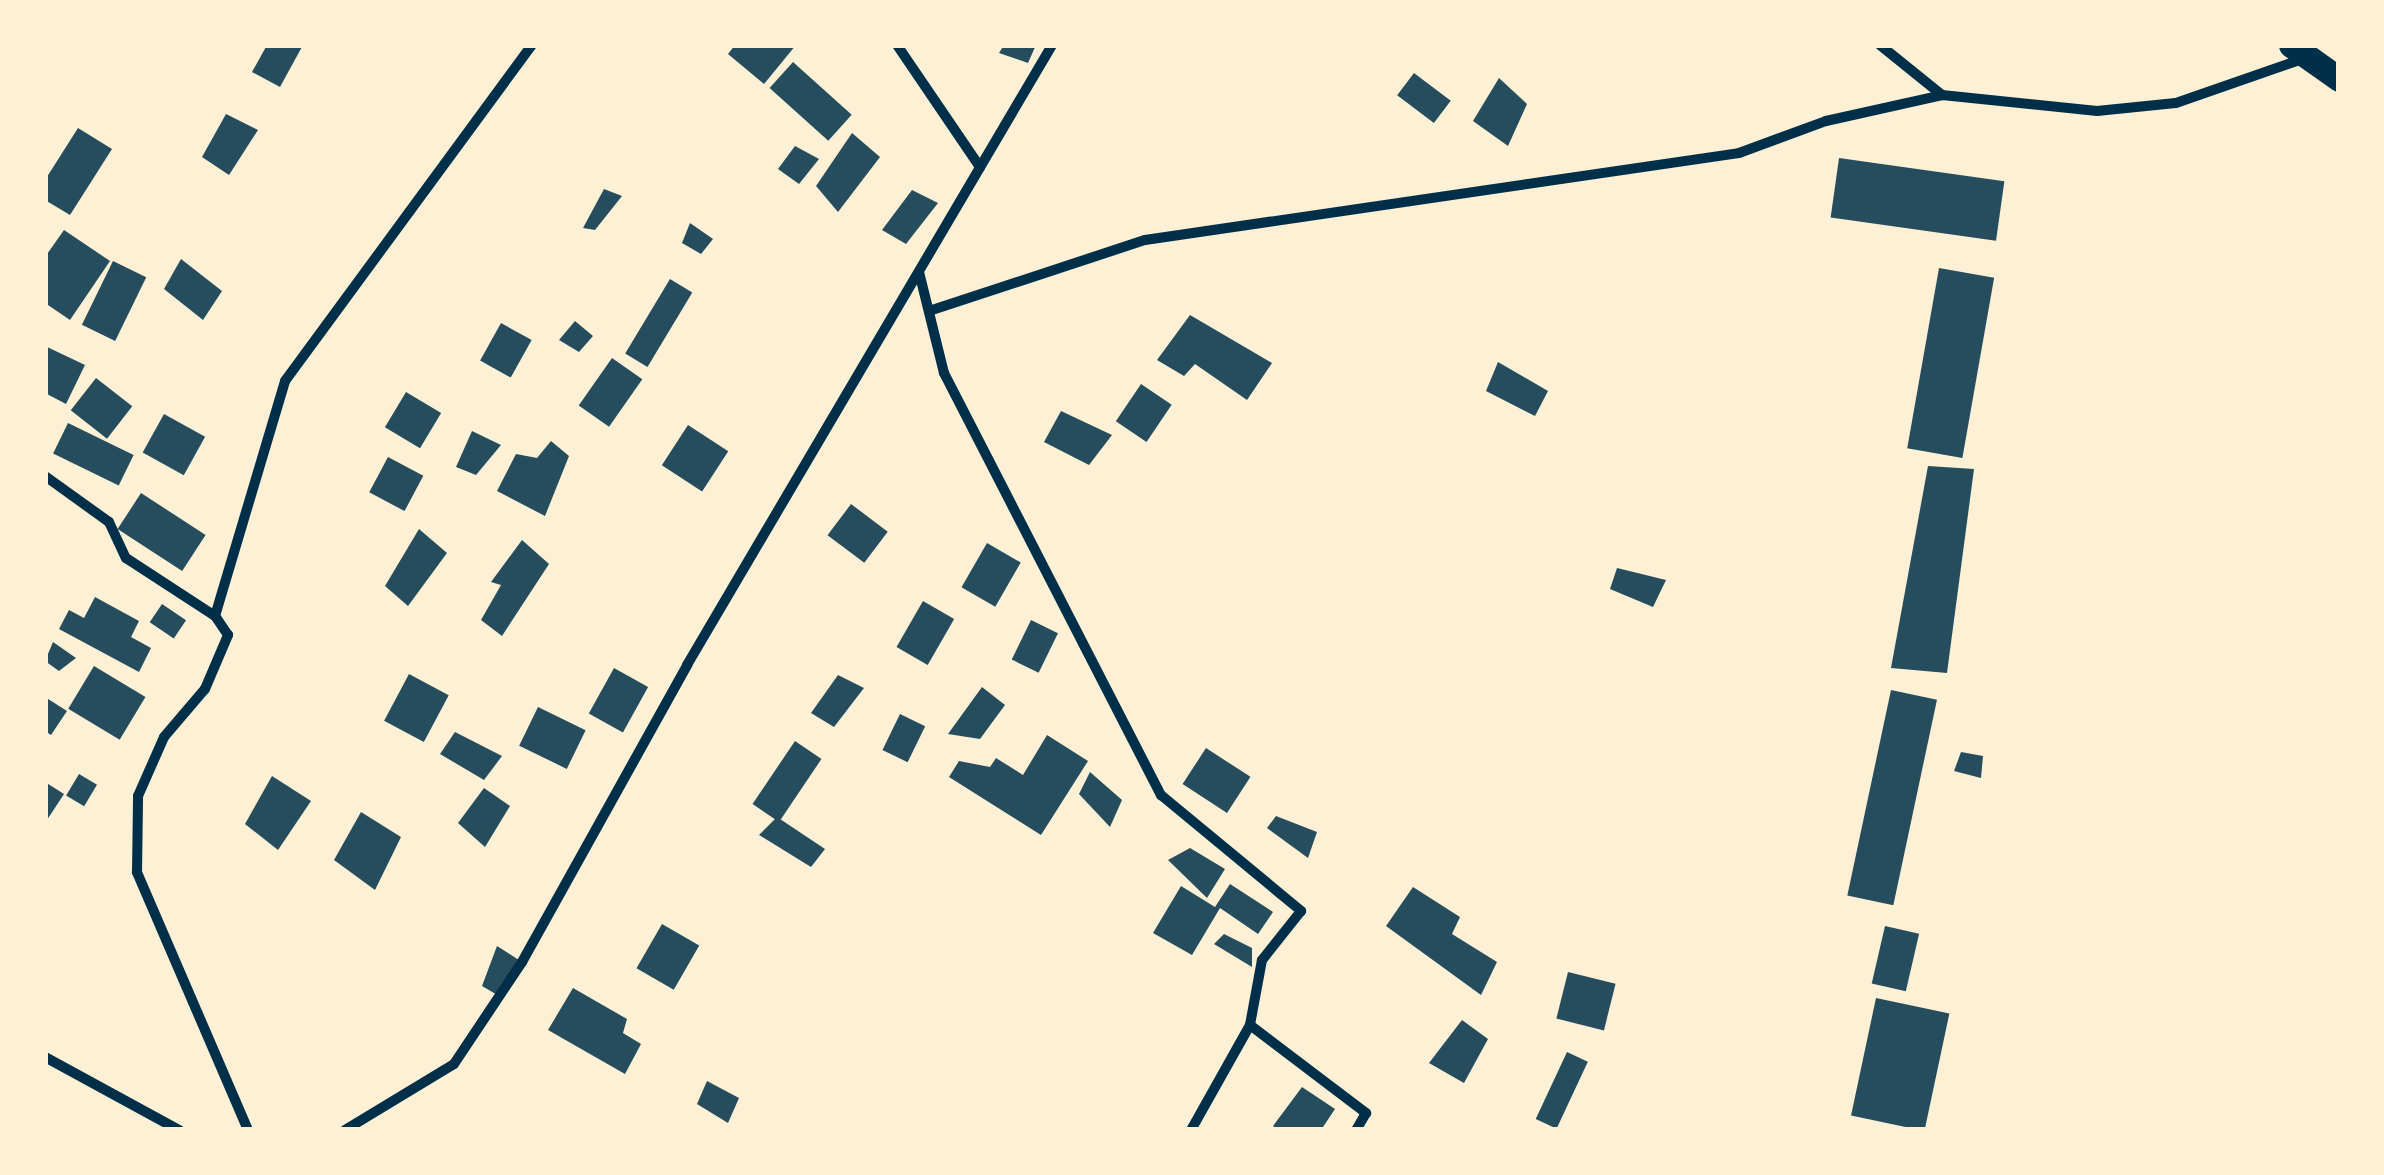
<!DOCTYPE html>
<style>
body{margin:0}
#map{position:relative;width:2384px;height:1175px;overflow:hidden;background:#fdf0d5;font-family:Mulish,sans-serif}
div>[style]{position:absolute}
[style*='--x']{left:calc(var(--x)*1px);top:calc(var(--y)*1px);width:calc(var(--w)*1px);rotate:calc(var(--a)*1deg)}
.building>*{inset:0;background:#264d5e;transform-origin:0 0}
.minor>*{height:10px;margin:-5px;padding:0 5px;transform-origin:5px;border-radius:5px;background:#003049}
.primary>*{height:25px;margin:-12.5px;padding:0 12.5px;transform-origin:12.5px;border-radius:12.5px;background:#003049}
span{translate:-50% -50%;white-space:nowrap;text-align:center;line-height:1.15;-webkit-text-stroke:9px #fdf0d5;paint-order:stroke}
.frame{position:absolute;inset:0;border:48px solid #fdf0d5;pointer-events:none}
</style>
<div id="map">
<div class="building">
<div style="clip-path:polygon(267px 45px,303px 45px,280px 87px,252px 72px)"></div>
<div style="clip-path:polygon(735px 45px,796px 45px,764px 84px,728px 54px)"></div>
<div style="clip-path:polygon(1004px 45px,1036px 45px,1028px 63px,999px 53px)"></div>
<div style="left:793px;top:62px;width:79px;height:35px;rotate:42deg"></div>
<div style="left:1414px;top:73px;width:46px;height:28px;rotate:37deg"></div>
<div style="clip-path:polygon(1499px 78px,1527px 104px,1508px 146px,1473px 121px)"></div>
<div style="clip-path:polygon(226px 114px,258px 130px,229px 175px,202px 157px)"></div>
<div style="clip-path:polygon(78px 128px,112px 149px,70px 215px,45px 200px,45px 180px)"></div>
<div style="clip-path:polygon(852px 133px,880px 157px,838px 212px,816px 186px)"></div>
<div style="clip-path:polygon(795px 146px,819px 159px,799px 184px,778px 169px)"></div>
<div style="left:1839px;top:158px;width:167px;height:60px;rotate:8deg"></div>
<div style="clip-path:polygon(604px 189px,622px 196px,595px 230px,583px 228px)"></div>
<div style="clip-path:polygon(912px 190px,938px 203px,906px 244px,882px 230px)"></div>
<div style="clip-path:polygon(690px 223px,713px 239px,701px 254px,682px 243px)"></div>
<div style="clip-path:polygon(64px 230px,110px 261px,70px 320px,45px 303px,45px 257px)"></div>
<div style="clip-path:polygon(181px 259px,222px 291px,203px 320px,164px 289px)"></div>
<div style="left:113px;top:261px;width:37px;height:71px;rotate:26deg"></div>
<div style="left:1939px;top:268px;width:56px;height:183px;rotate:10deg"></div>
<div style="left:670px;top:279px;width:26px;height:87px;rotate:31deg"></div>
<div style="clip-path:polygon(1190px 315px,1272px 363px,1247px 400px,1195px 364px,1184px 376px,1157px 360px)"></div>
<div style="clip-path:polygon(575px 321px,593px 336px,579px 352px,559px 340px)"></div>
<div style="left:501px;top:323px;width:35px;height:43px;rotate:29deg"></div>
<div style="clip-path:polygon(45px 346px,85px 365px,66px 404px,45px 393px)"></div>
<div style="left:612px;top:358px;width:37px;height:58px;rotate:35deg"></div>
<div style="clip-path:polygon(1498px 362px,1548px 391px,1535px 416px,1486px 391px)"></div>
<div style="left:96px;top:378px;width:46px;height:41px;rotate:38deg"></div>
<div style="left:1141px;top:384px;width:37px;height:45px;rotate:34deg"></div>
<div style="left:406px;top:392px;width:41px;height:41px;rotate:31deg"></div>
<div style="clip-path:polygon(1061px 411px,1112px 435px,1089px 465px,1044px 442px)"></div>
<div style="left:164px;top:414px;width:47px;height:44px;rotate:29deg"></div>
<div style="left:68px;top:423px;width:73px;height:34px;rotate:26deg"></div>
<div style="left:688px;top:425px;width:48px;height:48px;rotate:33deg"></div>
<div style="clip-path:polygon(472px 431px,501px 445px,476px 475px,456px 467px)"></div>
<div style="clip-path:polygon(551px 441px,569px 456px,545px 516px,497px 491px,516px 454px,537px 458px)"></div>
<div style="left:388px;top:457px;width:40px;height:40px;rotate:28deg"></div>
<div style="clip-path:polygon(1928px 466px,1974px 469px,1947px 673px,1891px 668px)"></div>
<div style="left:141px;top:493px;width:77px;height:43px;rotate:33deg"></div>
<div style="left:851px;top:504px;width:46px;height:39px;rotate:37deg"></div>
<div style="clip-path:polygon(419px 529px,447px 553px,408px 606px,385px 586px)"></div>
<div style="clip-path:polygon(522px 540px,549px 564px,502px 636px,481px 620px,501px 585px,491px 582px)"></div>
<div style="left:987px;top:543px;width:39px;height:51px;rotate:30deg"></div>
<div style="clip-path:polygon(1617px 568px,1666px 580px,1653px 607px,1610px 589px)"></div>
<div style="clip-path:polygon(95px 597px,139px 621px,131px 637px,151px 648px,139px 672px,59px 629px,69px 610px,84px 618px)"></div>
<div style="left:923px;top:601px;width:36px;height:53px;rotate:30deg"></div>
<div style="left:162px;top:604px;width:29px;height:22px;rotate:34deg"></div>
<div style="left:1031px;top:620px;width:30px;height:44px;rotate:26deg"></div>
<div style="clip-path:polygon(53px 642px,76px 658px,59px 671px,45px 661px)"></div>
<div style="left:94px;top:666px;width:60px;height:50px;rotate:31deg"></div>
<div style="left:614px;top:668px;width:39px;height:52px;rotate:29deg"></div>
<div style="left:409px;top:674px;width:45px;height:53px;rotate:28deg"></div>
<div style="clip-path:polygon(838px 675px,864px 688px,834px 727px,811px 713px)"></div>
<div style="clip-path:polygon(982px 687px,1005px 705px,980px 739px,948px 734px)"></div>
<div style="left:1891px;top:690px;width:47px;height:210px;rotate:12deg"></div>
<div style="clip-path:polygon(45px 697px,67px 711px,51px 735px,45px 731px)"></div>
<div style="left:538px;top:707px;width:53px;height:43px;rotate:26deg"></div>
<div style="left:900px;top:714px;width:28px;height:40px;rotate:26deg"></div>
<div style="clip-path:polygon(455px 732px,502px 756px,484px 780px,440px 754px)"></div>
<div style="clip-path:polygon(1047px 735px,1088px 761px,1041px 835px,949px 777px,959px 761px,990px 767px,996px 758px,1023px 775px)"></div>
<div style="left:795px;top:741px;width:32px;height:76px;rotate:34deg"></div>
<div style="left:1206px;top:748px;width:53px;height:43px;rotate:33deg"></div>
<div style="clip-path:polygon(1961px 752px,1983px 756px,1981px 778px,1954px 771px)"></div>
<div style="clip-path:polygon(1090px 772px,1122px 800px,1110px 827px,1079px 794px)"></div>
<div style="left:79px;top:774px;width:21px;height:25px;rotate:31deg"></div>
<div style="clip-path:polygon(272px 776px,311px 801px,278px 850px,245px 824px)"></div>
<div style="clip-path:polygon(45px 782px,64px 794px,45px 823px)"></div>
<div style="clip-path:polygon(484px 788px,510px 806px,485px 847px,458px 823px)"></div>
<div style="clip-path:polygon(361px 812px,401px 837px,375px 890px,334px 860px)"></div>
<div style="clip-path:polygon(1276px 816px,1317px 832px,1308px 858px,1267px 828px)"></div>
<div style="clip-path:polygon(777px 817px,825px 849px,811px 867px,759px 835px)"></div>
<div style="clip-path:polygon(1190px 848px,1225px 869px,1207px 898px,1168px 860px)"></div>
<div style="clip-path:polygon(1230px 884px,1273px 912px,1258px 934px,1220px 908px,1192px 955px,1153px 933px,1181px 886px,1215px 907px)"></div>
<div style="clip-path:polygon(1413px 887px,1460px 917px,1452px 934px,1497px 962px,1481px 995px,1386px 926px)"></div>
<div style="left:662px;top:924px;width:43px;height:51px;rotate:30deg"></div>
<div style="left:1885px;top:926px;width:35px;height:59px;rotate:13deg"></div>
<div style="clip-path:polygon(1224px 934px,1252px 948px,1252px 967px,1214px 944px)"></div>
<div style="clip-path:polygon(497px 946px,522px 962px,499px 996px,482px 986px)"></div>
<div style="left:1568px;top:972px;width:49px;height:48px;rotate:14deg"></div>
<div style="clip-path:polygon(573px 988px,627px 1019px,623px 1033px,641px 1044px,625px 1074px,548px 1030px)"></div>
<div style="left:1876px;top:998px;width:75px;height:120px;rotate:12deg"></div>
<div style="clip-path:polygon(1462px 1020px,1488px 1039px,1464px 1083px,1429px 1063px)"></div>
<div style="left:1567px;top:1052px;width:23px;height:74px;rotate:25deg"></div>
<div style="clip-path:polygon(707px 1081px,739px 1098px,728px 1123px,697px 1104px)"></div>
<div style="clip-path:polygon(1302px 1087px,1335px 1109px,1321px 1130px,1278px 1130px,1273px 1126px)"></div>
</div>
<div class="minor">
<div style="--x:897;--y:45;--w:148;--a:55.8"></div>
<div style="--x:1880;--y:45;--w:80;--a:38.9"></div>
<div style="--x:919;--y:272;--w:104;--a:76.1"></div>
<div style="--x:944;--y:373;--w:475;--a:62.8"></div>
<div style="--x:1161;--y:795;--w:182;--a:39.6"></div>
<div style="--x:1301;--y:911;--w:63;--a:128.5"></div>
<div style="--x:1262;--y:960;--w:66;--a:100.5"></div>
<div style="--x:1250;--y:1025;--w:120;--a:119.3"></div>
<div style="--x:929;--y:311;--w:227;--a:-18.2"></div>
<div style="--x:1145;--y:240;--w:600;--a:-8.33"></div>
<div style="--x:1739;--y:153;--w:93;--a:-20.2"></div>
<div style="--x:1826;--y:121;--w:119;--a:-12.6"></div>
<div style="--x:1942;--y:95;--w:156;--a:5.9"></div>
<div style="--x:2097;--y:111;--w:79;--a:-5.8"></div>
<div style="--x:2176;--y:103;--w:133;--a:-19.2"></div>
<div style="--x:45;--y:476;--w:79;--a:35.7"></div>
<div style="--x:109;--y:522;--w:40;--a:65"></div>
<div style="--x:126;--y:558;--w:106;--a:33.1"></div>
<div style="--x:1250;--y:1025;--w:146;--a:37.2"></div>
<div style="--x:1366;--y:1113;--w:20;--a:120"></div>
<div style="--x:45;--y:1057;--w:153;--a:28.6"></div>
<div style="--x:248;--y:1130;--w:281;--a:-113.3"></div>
<div style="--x:137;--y:872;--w:76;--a:-89.2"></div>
<div style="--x:138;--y:796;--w:64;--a:-66.2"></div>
<div style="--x:164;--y:737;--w:63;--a:-49.5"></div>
<div style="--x:205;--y:689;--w:59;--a:-66.9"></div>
<div style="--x:228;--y:635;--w:23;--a:-124"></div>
<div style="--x:215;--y:616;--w:245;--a:-73.4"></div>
<div style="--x:285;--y:381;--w:417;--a:-53.7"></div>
<div style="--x:345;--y:1130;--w:127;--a:-31.2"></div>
<div style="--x:454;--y:1064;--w:123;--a:-56.3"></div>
<div style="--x:522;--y:962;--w:340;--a:-60.9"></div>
<div style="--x:687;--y:665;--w:719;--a:-59.51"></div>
</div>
<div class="primary">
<div style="--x:2291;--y:45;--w:59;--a:35.3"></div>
</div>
<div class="frame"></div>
</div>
